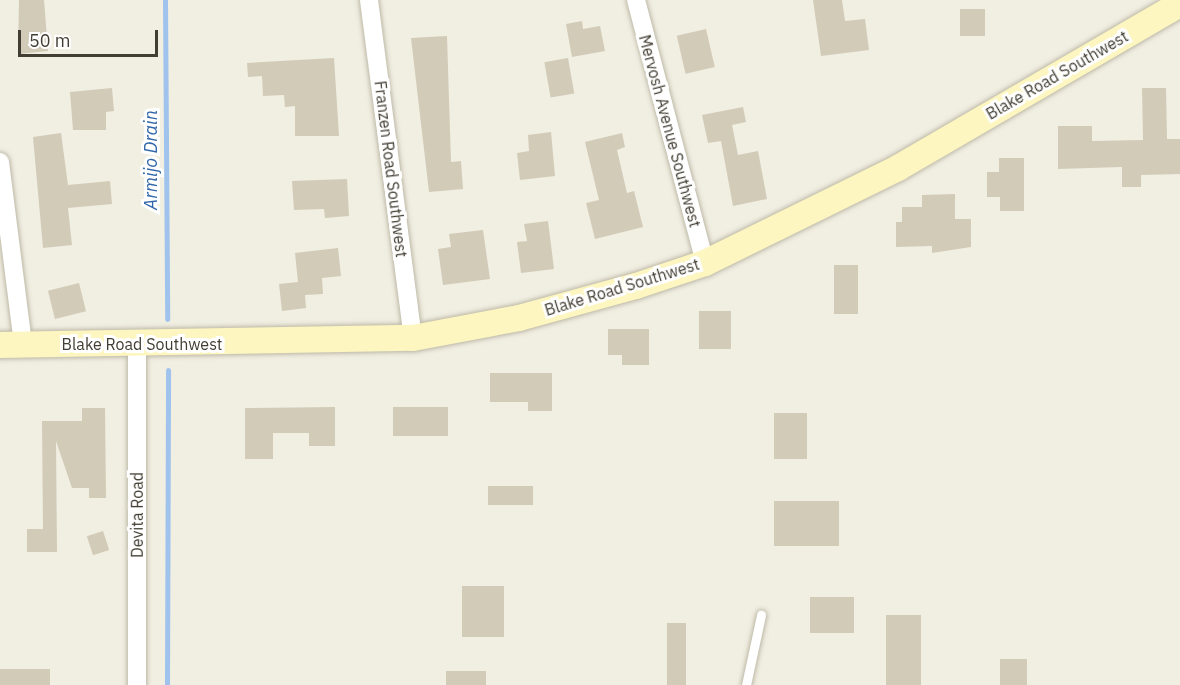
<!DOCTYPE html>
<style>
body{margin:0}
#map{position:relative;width:1180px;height:685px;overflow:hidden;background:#f1eee2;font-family:"IBM Plex Sans",sans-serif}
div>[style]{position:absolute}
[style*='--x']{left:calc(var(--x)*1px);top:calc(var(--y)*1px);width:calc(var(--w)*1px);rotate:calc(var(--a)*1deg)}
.stream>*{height:5px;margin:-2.5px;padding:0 2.5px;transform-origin:2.5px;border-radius:2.5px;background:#9fc3ed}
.building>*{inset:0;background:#d2cbb8;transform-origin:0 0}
.roads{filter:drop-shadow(0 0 2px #bebaa8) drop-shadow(0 0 2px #bebaa8)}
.lane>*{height:9px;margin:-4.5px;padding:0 4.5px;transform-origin:4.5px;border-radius:4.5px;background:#fff}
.street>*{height:18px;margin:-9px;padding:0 9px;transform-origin:9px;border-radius:9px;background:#fff}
.secondary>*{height:26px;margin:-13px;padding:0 13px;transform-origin:13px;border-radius:13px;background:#fdf6c0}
span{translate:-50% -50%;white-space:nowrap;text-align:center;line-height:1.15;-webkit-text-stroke:6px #fff;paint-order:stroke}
.street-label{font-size:16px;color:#423e33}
.water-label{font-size:18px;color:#3167a9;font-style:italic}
.scale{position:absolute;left:18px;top:30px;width:140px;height:27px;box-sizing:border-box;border:3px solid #423e33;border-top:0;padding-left:8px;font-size:18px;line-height:21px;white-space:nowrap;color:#423e33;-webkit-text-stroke:4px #fff;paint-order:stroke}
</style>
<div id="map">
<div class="stream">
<div style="--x:165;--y:0;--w:319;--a:89.6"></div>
<div style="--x:167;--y:685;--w:315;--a:-89.8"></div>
</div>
<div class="building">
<div style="clip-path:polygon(19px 0,44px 0,48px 51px,18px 54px)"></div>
<div style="clip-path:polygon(813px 0,842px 0,845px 21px,865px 19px,869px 50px,821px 56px)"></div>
<div style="left:960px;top:9px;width:25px;height:27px"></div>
<div style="clip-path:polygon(582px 21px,583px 29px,600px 26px,605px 51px,572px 57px,566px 24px)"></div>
<div style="left:706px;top:29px;width:39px;height:30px;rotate:77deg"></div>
<div style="clip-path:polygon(447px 36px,451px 162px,461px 161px,463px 189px,429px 192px,411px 38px)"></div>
<div style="clip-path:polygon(334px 58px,339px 136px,295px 136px,295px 106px,285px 107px,284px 95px,263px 96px,262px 76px,248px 77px,247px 63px)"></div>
<div style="left:568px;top:58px;width:36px;height:24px;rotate:80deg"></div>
<div style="clip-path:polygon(112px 88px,114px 111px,106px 112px,106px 130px,73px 130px,70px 92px)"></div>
<div style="clip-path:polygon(1142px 88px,1166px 88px,1167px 139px,1180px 139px,1180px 174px,1141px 175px,1141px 187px,1122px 187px,1122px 167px,1058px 169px,1058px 126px,1092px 126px,1092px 141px,1143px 140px)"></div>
<div style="clip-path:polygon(743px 107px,746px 122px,732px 125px,738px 155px,758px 151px,767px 199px,733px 206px,721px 141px,708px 143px,702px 115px)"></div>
<div style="clip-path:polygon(551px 132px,555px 176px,520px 180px,517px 153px,529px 151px,528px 135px)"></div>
<div style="clip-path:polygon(61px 133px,68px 185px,110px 181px,112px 204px,68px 208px,72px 245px,43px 248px,33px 137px)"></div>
<div style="clip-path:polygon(622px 133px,625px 147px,617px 150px,627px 193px,634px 191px,643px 227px,595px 239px,586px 203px,599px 200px,585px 142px)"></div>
<div style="clip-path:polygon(999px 158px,1024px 158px,1024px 211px,1000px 211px,1000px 197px,987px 197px,987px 172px,999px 172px)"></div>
<div style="clip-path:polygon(347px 179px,349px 216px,325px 218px,324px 209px,294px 210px,292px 181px)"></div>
<div style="clip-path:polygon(955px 194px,955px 219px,971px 219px,971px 247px,932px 253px,932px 246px,896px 247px,896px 222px,902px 222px,902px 207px,922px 207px,922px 195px)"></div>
<div style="clip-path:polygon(548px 221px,554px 269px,521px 273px,517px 242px,527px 241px,524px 224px)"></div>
<div style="clip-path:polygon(483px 230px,490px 279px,443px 285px,438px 249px,451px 247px,449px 234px)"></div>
<div style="clip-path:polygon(338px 248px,341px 276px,322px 278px,323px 294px,305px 295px,306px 308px,282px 311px,279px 284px,298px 282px,295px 253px)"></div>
<div style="left:834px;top:265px;width:24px;height:49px"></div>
<div style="left:79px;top:283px;width:29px;height:32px;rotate:76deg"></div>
<div style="left:699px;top:311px;width:32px;height:38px"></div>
<div style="clip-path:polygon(608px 329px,649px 329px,649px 365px,622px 365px,622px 355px,608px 355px)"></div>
<div style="clip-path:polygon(490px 373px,552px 373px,552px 411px,528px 411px,528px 402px,490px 402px)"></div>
<div style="clip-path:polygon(335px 407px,335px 446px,309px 446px,309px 433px,273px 433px,273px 459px,245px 459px,245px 408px)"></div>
<div style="left:448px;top:407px;width:29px;height:55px;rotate:90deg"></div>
<div style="clip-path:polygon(82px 408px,105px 408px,106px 498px,89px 498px,89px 488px,72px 488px,56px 441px,57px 552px,27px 552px,27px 529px,43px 529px,42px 421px,82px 421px)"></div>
<div style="left:774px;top:413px;width:33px;height:46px"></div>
<div style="left:488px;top:486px;width:45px;height:19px"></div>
<div style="left:774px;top:501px;width:65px;height:45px"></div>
<div style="left:103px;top:531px;width:20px;height:17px;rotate:72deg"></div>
<div style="left:462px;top:586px;width:42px;height:51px"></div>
<div style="left:810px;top:597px;width:44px;height:36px"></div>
<div style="left:886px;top:615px;width:35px;height:70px"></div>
<div style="left:667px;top:623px;width:19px;height:62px"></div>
<div style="left:1000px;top:659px;width:27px;height:26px"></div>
<div style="left:50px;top:669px;width:16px;height:50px;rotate:90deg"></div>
<div style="left:446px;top:671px;width:40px;height:14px"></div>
</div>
<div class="roads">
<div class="lane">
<div style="--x:746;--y:685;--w:72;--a:-77.9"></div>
</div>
<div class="street">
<div style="--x:369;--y:0;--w:341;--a:82.6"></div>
<div style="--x:636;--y:0;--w:272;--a:75.3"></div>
<div style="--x:0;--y:162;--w:184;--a:82.8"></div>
<div style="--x:137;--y:685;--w:341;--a:-90"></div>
</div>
<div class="secondary">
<div style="--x:0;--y:345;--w:413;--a:-1"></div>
<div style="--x:413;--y:338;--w:108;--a:-10.7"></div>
<div style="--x:519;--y:318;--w:121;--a:-15.3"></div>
<div style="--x:636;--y:286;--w:73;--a:-18.4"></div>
<div style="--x:705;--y:263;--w:215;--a:-26.2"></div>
<div style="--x:898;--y:168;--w:326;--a:-30.2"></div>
</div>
</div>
<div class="street-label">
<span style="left:1057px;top:75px;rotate:-30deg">Blake Road Southwest</span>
<span style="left:670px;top:131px;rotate:75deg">Mervosh Avenue Southwest</span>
<span style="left:391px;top:169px;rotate:83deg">Franzen Road Southwest</span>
<span style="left:622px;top:287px;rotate:-17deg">Blake Road Southwest</span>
<span style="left:142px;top:344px">Blake Road Southwest</span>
<span style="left:137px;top:515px;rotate:-90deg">Devita Road</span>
</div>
<div class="water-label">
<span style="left:151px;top:160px;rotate:-90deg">Armijo Drain</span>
</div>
<div class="scale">50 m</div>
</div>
